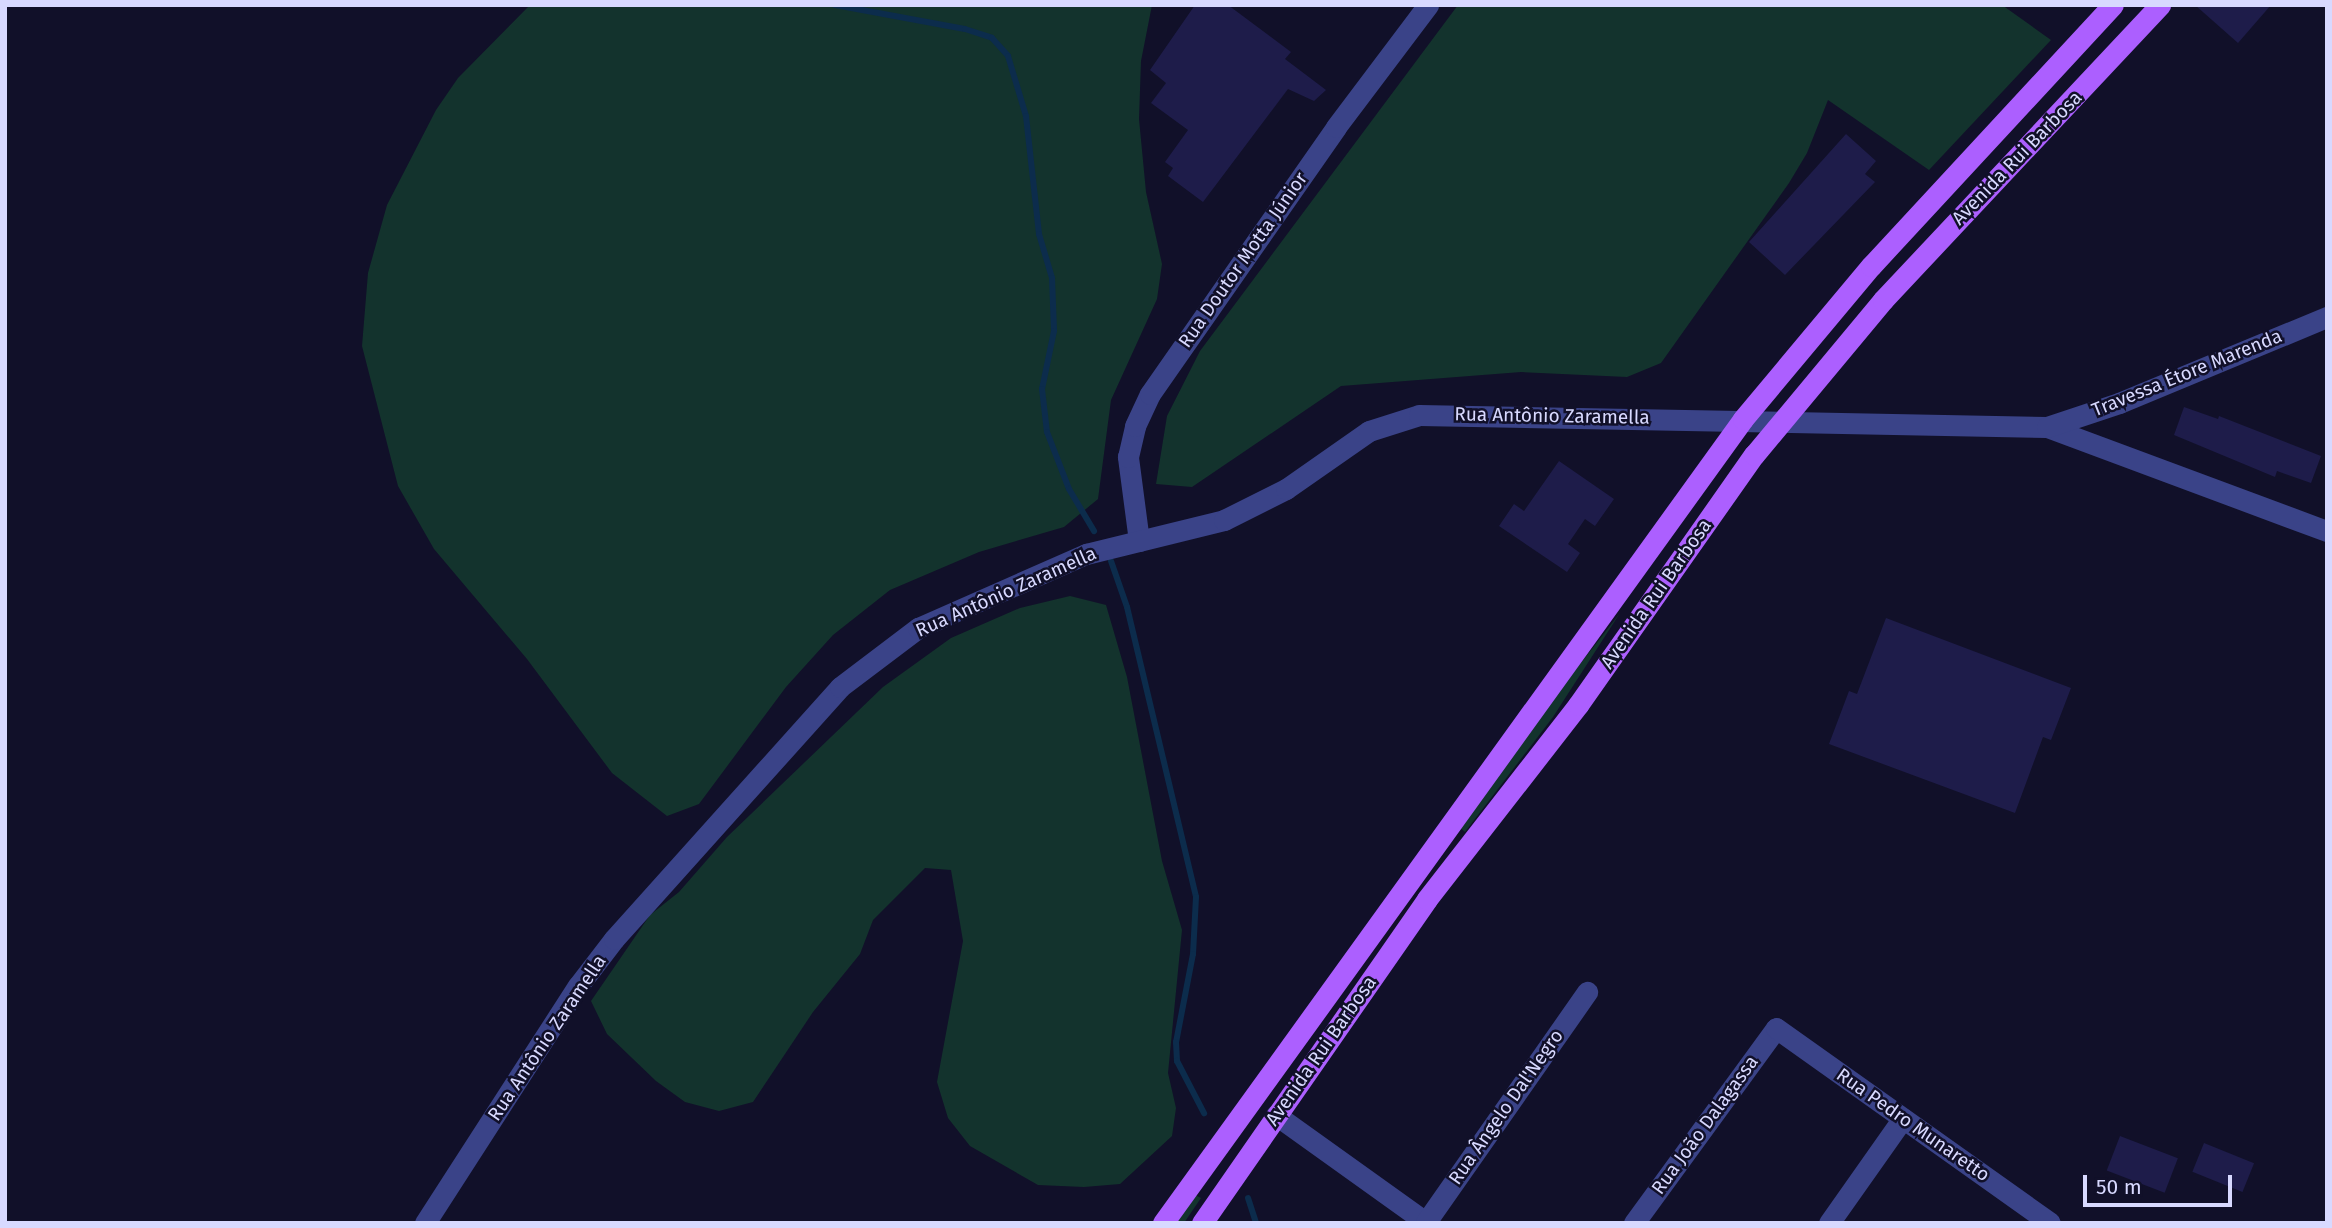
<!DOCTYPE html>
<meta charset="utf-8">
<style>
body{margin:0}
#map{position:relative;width:2332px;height:1228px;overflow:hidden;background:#111029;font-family:"Fira Sans",sans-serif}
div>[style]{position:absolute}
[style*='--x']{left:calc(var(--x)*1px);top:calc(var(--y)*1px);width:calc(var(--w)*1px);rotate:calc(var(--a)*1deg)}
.green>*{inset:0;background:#13332d}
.stream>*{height:6px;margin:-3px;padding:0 3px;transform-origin:3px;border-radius:3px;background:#0c2c4c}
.building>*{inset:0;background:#1e1c4a;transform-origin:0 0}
.minor>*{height:21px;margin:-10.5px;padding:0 10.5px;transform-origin:10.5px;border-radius:10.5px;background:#3a4388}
.major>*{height:21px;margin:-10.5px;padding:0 10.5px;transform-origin:10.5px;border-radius:10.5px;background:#ac5fff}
span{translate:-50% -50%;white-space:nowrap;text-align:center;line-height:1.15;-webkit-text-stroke:5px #111029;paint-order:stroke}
.street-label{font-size:19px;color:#d8d9ff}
.frame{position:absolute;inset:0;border:7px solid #d8d9ff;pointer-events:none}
.scale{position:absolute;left:2083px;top:1175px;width:149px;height:32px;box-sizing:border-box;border:4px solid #d8d9ff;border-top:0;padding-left:9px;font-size:21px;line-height:24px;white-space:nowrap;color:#d8d9ff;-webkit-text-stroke:5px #111029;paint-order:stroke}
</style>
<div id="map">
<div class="green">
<div style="clip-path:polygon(530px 5px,1152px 5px,1141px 61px,1139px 119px,1146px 192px,1162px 264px,1157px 299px,1111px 400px,1098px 499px,1064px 527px,979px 552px,890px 590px,833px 635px,786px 687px,699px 804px,667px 816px,612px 773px,527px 659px,434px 549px,398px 486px,362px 346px,368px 273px,387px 205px,436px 110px,458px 78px)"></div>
<div style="clip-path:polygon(1458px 5px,2002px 5px,2051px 40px,1929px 170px,1828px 100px,1807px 153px,1789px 183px,1661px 363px,1627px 377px,1521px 372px,1341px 386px,1192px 487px,1156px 484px,1167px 416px,1200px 351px)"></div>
<div style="clip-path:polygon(1070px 596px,1106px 605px,1127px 677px,1162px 861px,1182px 930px,1168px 1073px,1176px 1108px,1172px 1136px,1120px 1184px,1084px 1187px,1038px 1185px,970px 1146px,948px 1118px,937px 1082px,963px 941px,951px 870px,925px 868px,873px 920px,860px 954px,813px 1012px,753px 1102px,719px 1111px,685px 1102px,656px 1081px,607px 1034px,591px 1001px,650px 915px,679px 892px,727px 837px,883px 687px,951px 638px,1020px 608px)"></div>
<div style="clip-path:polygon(1620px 613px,1553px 717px,1465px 832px,1459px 827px,1523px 737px)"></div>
<div style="clip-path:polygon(1193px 1194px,1201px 1198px,1184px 1223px,1173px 1223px)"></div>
</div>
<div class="stream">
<div style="--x:835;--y:5;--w:132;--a:10.5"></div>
<div style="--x:965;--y:29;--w:28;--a:18"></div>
<div style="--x:992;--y:38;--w:24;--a:48"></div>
<div style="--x:1008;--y:56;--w:63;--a:73.3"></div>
<div style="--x:1026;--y:116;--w:119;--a:83.7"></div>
<div style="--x:1039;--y:234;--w:46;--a:73.5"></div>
<div style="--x:1052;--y:278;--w:53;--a:87.8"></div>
<div style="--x:1054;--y:331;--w:59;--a:101.7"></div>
<div style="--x:1042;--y:389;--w:43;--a:83.4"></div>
<div style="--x:1047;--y:432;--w:61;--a:68.9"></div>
<div style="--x:1069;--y:489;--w:49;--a:59.2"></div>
<div style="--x:1111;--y:561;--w:49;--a:70.8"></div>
<div style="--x:1127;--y:607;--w:298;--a:76.6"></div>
<div style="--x:1196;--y:897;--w:57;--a:93"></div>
<div style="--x:1193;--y:954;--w:90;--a:100.9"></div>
<div style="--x:1176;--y:1042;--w:19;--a:87"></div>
<div style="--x:1177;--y:1061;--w:59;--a:62.6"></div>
<div style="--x:1248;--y:1198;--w:26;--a:72"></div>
</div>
<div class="building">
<div style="clip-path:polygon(1195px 5px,1228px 5px,1291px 52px,1285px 59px,1326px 90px,1314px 101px,1288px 89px,1203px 202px,1168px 176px,1173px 168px,1165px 162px,1188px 130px,1151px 103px,1166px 83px,1150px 70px)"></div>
<div style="clip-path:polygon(2195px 5px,2271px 5px,2238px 43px)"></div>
<div style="clip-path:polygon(1846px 134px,1876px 161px,1865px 174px,1875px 182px,1785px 275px,1749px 242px)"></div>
<div style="clip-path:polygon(2184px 407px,2218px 419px,2219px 416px,2321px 456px,2311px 483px,2277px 471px,2275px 477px,2174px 435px)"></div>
<div style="clip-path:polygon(1559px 461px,1614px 499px,1595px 526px,1585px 519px,1568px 544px,1580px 553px,1567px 572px,1499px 526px,1514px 504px,1524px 511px)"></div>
<div style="clip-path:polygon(1886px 618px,2071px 688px,2051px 740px,2043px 737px,2015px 813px,1829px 744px,1849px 691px,1857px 694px)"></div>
<div style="left:2120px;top:1136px;width:62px;height:37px;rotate:21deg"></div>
<div style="left:2204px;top:1143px;width:54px;height:31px;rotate:22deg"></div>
</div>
<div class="minor">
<div style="--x:2047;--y:427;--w:299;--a:20.4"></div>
<div style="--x:1139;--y:541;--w:85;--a:-97.5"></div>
<div style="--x:1128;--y:457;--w:32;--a:-77"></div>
<div style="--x:1135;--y:426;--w:35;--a:-65"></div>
<div style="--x:1150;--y:394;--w:325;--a:-55.1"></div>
<div style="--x:1336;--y:127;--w:153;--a:-53"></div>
<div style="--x:1276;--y:1115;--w:186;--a:35.6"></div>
<div style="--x:1426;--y:1222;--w:281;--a:-55"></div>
<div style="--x:425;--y:1223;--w:282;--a:-57.2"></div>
<div style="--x:578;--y:986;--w:59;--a:-52.5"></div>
<div style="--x:614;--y:939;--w:338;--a:-48.1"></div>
<div style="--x:840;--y:687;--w:98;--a:-37.1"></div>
<div style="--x:918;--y:628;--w:184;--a:-23.8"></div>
<div style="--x:1086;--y:554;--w:142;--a:-13.8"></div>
<div style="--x:1224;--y:520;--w:69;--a:-26.6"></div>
<div style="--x:1286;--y:489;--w:101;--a:-34.9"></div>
<div style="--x:1369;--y:431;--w:52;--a:-17.7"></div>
<div style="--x:1419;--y:415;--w:628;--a:1.09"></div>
<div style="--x:2047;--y:427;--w:76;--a:-18.4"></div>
<div style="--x:2119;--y:403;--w:225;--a:-22.5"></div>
<div style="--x:1634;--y:1223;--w:241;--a:-53.9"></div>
<div style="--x:1776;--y:1028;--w:336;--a:35.4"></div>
<div style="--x:1829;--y:1223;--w:128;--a:-54.8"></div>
</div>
<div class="major">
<div style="--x:1163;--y:1223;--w:991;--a:-54.19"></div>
<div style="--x:1743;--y:419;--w:199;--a:-50.1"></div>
<div style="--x:1871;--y:266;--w:356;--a:-47.2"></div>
<div style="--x:1202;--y:1223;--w:394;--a:-55.2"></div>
<div style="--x:1427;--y:899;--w:246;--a:-52.1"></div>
<div style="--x:1578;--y:705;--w:306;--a:-54.9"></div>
<div style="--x:1754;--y:455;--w:202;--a:-50.2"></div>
<div style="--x:1883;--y:300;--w:405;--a:-46.8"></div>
</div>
<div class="street-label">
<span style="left:2017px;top:158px;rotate:-46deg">Avenida Rui Barbosa</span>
<span style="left:1243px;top:260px;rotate:-55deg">Rua Doutor Motta Júnior</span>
<span style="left:2187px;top:373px;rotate:-22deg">Travessa Étore Marenda</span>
<span style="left:1552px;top:416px;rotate:1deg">Rua Antônio Zaramella</span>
<span style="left:1006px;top:592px;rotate:-24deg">Rua Antônio Zaramella</span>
<span style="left:1656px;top:594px;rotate:-55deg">Avenida Rui Barbosa</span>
<span style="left:547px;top:1038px;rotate:-56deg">Rua Antônio Zaramella</span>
<span style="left:1321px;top:1051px;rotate:-55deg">Avenida Rui Barbosa</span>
<span style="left:1506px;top:1107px;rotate:-55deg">Rua Ângelo Dal'Negro</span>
<span style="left:1705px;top:1125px;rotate:-54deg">Rua João Dalagassa</span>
<span style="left:1913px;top:1125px;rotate:35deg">Rua Pedro Munaretto</span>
</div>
<div class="frame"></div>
<div class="scale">50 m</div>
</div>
